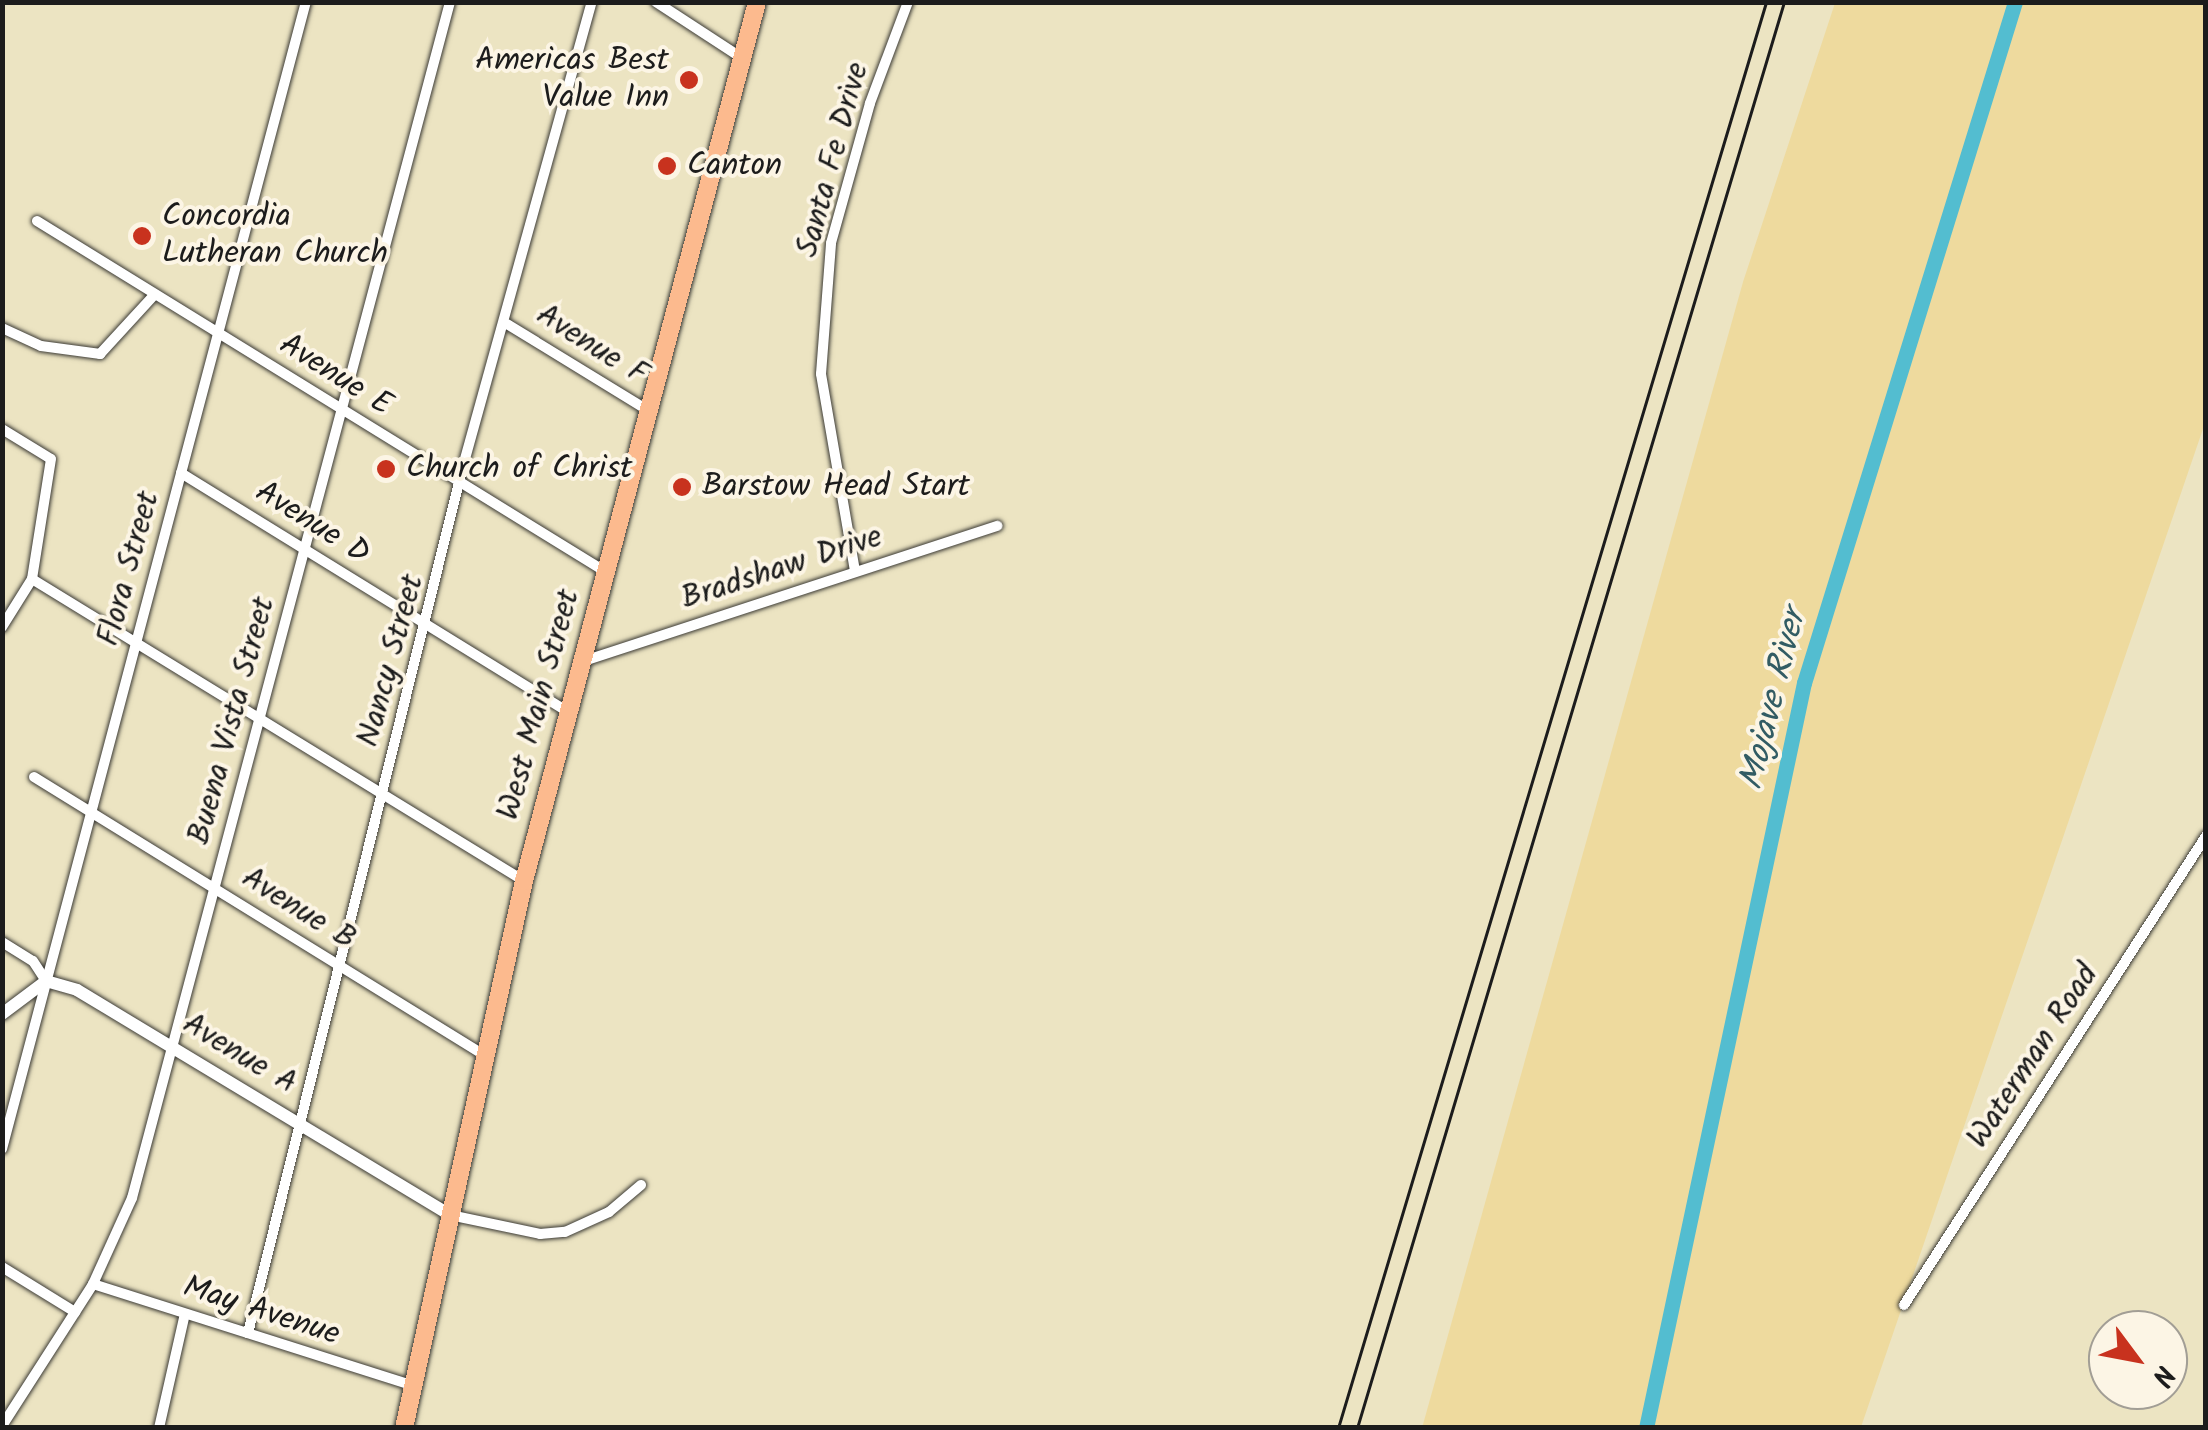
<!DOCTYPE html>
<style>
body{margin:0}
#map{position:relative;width:2208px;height:1430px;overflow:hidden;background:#ece4c2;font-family:Kalam,sans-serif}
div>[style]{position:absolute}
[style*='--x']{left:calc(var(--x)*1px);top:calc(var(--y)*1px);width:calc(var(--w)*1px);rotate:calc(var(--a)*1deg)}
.sand>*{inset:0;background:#eeda9e}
.river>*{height:15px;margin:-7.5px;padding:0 7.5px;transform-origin:7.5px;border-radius:7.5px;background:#53bdd0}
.roads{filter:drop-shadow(0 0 2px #3b3a35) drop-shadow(0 0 2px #3b3a35)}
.minor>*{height:10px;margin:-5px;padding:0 5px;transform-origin:5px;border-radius:5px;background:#fff}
.tertiary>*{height:12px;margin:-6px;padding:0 6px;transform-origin:6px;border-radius:6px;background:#fff}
.primary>*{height:18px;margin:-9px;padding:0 9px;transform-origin:9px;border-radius:9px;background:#fcba8e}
.rail>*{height:2.5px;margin:-1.25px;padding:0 1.25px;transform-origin:1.25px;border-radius:1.25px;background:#1c1c1c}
.dots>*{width:28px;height:28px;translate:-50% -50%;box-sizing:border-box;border:5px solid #fcf5e5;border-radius:50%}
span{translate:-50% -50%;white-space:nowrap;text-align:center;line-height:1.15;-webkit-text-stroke:8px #fcf5e5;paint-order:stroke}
.poi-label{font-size:32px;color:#1c1c1c}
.right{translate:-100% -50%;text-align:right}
.left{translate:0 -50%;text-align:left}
.street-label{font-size:32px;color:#1c1c1c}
.water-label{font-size:35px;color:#325c64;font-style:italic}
.frame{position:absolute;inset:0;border:5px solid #1c1c1c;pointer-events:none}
.north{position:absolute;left:2088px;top:1310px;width:100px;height:100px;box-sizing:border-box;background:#fcf5e5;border:2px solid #a29e95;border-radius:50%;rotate:122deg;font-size:28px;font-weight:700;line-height:40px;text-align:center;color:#1c1c1c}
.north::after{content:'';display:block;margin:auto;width:35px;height:45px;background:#c8321e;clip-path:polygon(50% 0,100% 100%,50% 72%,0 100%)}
</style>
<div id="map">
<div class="sand">
<div style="clip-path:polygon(1835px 3px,2205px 3px,2205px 423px,1861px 1427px,1422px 1428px,1743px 282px)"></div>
</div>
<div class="river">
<div style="--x:1646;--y:1428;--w:762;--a:-78.03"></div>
<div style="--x:1804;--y:683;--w:713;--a:-72.79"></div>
</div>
<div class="roads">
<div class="minor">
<div style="--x:656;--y:2;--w:103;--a:33.1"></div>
<div style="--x:37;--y:221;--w:669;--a:31.67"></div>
<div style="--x:507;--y:324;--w:167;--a:31.5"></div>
<div style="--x:2;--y:328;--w:43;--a:24.8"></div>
<div style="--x:41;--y:346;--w:60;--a:7.7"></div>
<div style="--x:100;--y:354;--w:81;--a:-47.5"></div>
<div style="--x:2;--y:429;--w:57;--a:31.5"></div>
<div style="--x:51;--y:459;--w:121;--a:99"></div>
<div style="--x:32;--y:579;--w:57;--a:122"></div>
<div style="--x:181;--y:473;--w:456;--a:31.7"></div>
<div style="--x:855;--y:571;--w:200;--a:-99.8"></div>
<div style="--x:821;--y:374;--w:131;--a:-85.6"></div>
<div style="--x:831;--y:243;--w:145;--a:-74.4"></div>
<div style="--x:870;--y:103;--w:108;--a:-69.4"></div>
<div style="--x:32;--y:579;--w:577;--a:31.54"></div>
<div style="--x:584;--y:661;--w:435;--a:-18.1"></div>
<div style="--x:34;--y:777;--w:529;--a:31.71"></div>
<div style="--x:2;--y:942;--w:36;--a:32"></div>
<div style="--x:33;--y:961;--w:24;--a:57"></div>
<div style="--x:2;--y:1149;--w:1187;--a:-75.16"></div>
<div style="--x:450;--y:1215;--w:92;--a:11.9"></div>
<div style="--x:540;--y:1234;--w:25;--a:-5"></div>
<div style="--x:565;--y:1232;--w:48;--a:-24.4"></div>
<div style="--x:609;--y:1212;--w:42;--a:-40.2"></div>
<div style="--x:2;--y:1267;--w:86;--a:31.7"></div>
<div style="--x:93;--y:1284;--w:337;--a:17.6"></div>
<div style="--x:1904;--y:1305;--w:558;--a:-57.22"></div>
<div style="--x:248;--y:1333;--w:893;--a:-76.07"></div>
<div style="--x:463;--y:466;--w:482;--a:-74.5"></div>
<div style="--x:2;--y:1426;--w:169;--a:-57.3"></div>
<div style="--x:93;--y:1284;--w:94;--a:-65.6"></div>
<div style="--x:132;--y:1198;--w:1238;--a:-75.11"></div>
<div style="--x:159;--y:1428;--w:117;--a:-77.2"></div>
</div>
<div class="tertiary">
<div style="--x:2;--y:1014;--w:55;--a:-36.9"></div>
<div style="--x:46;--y:981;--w:32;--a:16"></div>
<div style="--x:77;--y:990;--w:436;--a:31.1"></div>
</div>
<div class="primary">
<div style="--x:404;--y:1428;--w:560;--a:-77.63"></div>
<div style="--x:524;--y:881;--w:909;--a:-75.15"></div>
</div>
</div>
<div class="rail">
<div style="--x:1338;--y:1428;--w:1489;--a:-73.29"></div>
<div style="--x:1357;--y:1428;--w:1489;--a:-73.33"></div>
</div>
<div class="dots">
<div style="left:689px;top:80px;background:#c8321e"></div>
<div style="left:667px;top:166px;background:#c8321e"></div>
<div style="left:142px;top:236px;background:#c8321e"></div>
<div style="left:386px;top:469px;background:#c8321e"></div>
<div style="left:682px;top:487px;background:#c8321e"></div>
</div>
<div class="poi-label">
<span class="right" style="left:669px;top:80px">Americas Best<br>Value Inn</span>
<span class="left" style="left:687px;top:166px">Canton</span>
<span class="left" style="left:162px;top:236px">Concordia<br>Lutheran Church</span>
<span class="left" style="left:406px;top:469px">Church of Christ</span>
<span class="left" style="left:702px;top:487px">Barstow Head Start</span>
</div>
<div class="street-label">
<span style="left:834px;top:160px;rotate:-75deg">Santa Fe Drive</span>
<span style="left:591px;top:346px;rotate:32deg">Avenue F</span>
<span style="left:335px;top:376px;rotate:32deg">Avenue E</span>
<span style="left:312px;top:524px;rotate:32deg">Avenue D</span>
<span style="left:130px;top:569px;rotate:-75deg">Flora Street</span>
<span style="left:782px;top:569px;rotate:-18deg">Bradshaw Drive</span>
<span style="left:392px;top:661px;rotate:-75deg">Nancy Street</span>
<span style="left:540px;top:705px;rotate:-75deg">West Main Street</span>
<span style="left:233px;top:721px;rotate:-75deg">Buena Vista Street</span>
<span style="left:298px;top:910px;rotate:32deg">Avenue B</span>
<span style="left:239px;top:1055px;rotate:31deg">Avenue A</span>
<span style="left:2034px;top:1057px;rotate:-57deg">Waterman Road</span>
<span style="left:261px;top:1312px;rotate:18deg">May Avenue</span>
</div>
<div class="water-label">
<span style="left:1774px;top:700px;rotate:-76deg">Mojave River</span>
</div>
<div class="frame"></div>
<div class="north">N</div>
</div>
